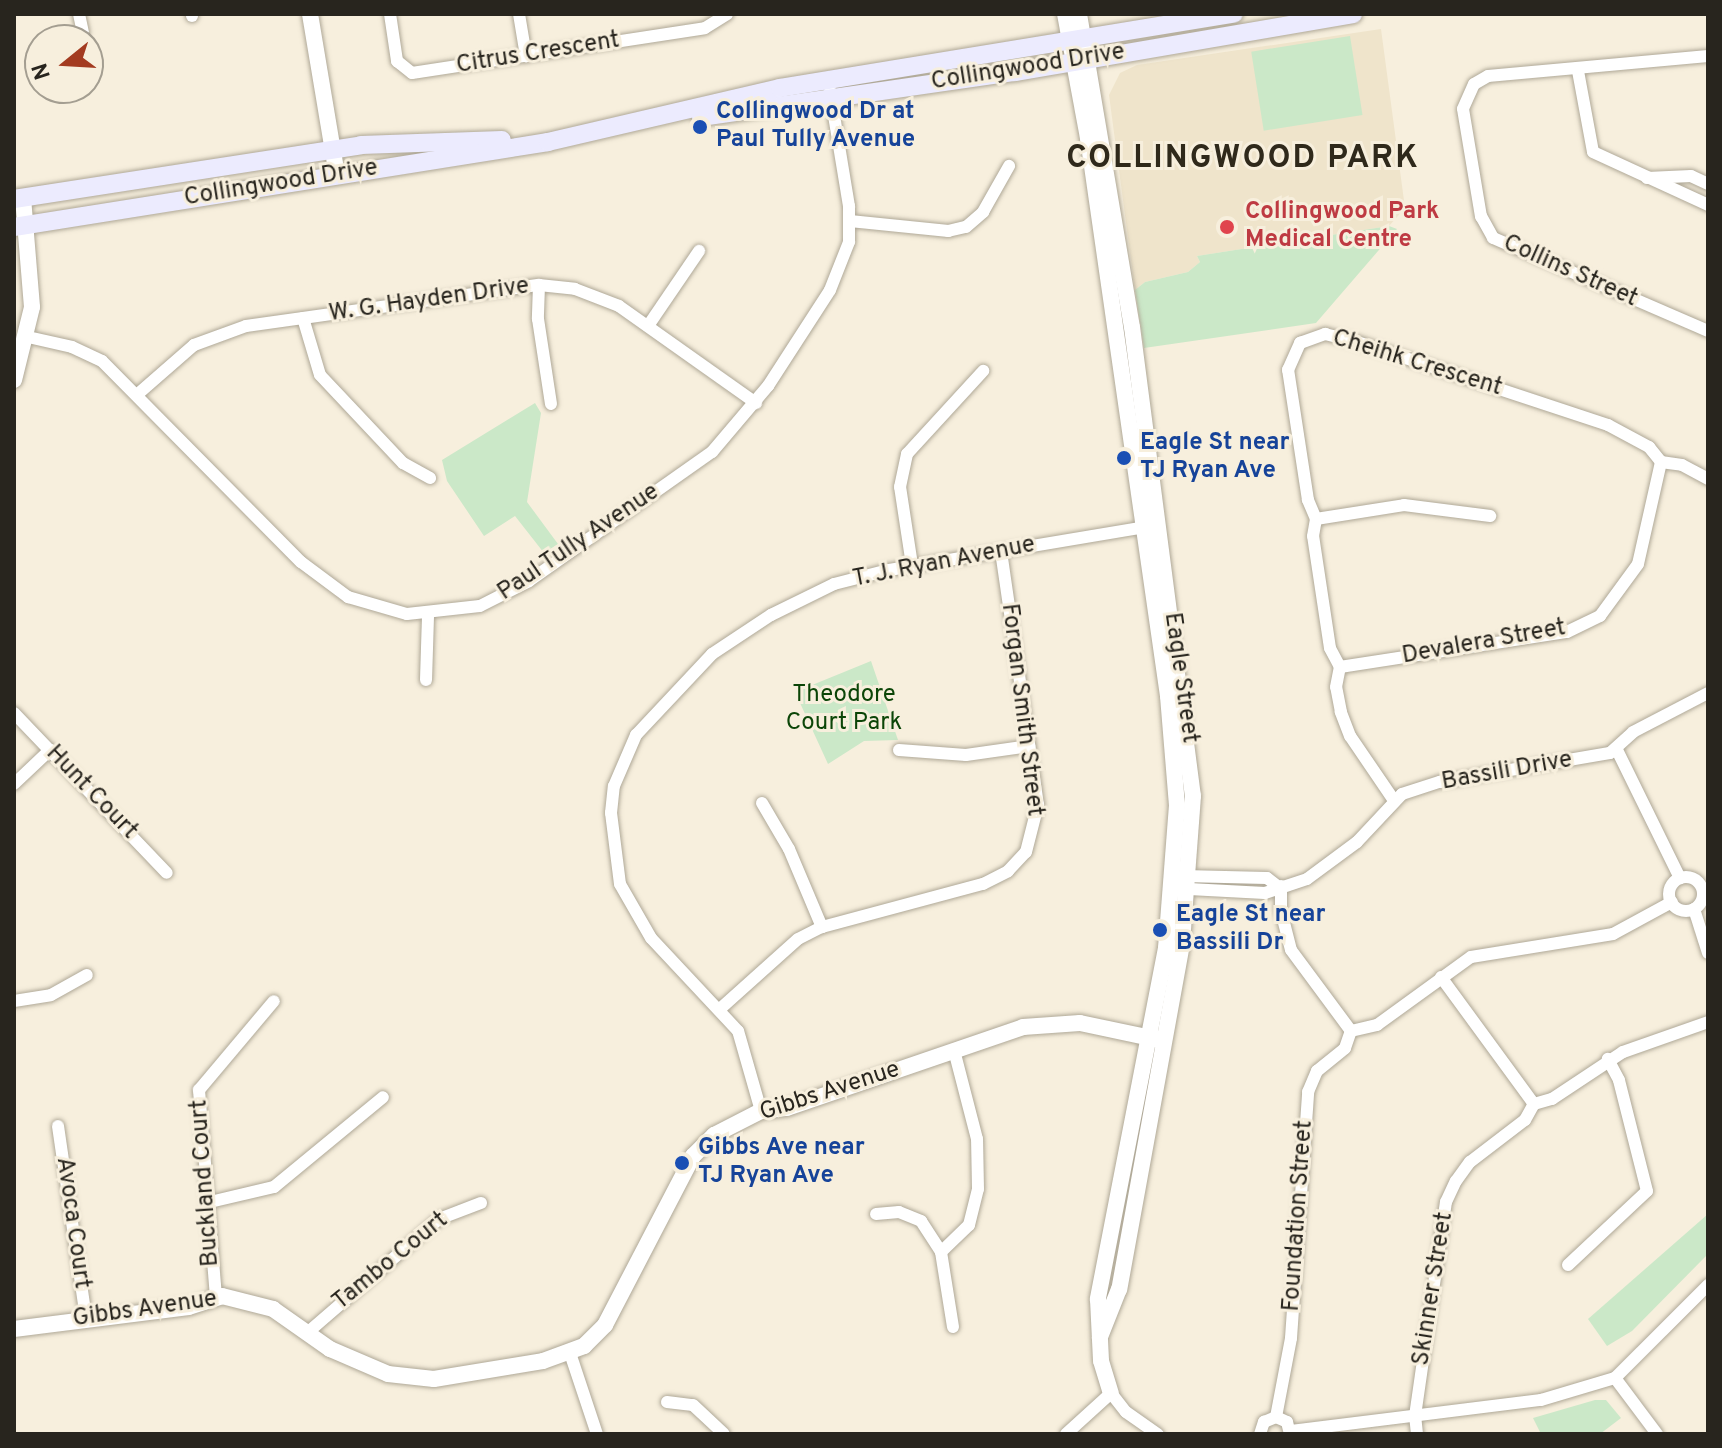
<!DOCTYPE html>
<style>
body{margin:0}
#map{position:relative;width:1722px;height:1448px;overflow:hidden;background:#f7efdd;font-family:Overpass,sans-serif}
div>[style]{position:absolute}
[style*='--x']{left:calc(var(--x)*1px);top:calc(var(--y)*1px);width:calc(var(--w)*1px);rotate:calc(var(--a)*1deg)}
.built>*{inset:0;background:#efe4cb}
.green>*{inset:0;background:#cbe8c8;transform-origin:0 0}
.roads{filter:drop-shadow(0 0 2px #afa897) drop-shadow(0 0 2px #afa897)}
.minor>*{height:12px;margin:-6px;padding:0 6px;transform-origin:6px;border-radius:6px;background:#fff}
.minor>.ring{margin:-6px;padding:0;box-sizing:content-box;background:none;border:12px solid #fff;border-radius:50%}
.tertiary>*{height:16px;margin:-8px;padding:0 8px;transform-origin:8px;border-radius:8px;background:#fff}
.secondary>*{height:18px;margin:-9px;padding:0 9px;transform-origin:9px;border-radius:9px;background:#ecebfe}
.dots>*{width:22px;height:22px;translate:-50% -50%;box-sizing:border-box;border:4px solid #f7efdd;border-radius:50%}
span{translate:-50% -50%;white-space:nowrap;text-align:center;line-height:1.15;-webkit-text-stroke:6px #f7efdd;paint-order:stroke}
.street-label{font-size:24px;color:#28251e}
.transit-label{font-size:24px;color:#164399;font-weight:700}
.left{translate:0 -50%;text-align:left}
.health-label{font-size:24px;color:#be3a42;font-weight:700}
.park-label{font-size:24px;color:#0b4507}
.district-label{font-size:32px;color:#2f291b;font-weight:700;letter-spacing:2px}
.frame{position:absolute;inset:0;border:16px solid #28251e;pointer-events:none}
.north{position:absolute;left:24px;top:24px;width:80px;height:80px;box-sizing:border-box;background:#f7efdd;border:2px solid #a49e91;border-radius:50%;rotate:252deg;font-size:22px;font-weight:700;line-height:32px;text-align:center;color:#28251e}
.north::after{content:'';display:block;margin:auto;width:28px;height:36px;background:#a33b20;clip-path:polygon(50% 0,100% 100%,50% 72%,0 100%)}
</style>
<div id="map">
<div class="built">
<div style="clip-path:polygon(1381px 29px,1405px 208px,1389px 226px,1197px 256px,1200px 262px,1188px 272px,1145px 282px,1135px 290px,1109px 95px,1120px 73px,1137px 65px)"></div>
</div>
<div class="green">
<div style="left:1350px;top:36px;width:80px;height:100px;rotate:81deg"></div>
<div style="clip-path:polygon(1389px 226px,1397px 229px,1316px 323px,1144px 348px,1135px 290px,1145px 282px,1188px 272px,1200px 262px,1197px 256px)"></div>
<div style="clip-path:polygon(535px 403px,541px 413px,527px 502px,558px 544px,544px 553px,515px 516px,484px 536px,447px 481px,442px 460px)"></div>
<div style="clip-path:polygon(871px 661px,898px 740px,864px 741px,828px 764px,795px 692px)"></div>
<div style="clip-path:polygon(1708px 1214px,1708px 1254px,1632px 1331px,1607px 1346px,1588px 1319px)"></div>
<div style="clip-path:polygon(1595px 1400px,1606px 1400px,1621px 1418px,1600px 1434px,1541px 1434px,1533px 1418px)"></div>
</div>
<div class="roads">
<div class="minor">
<div style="--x:79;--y:14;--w:19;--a:78"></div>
<div style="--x:192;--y:14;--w:2;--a:90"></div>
<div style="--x:390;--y:14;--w:48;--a:81.5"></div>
<div style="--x:397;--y:61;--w:19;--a:39"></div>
<div style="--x:412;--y:73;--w:296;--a:-8.7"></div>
<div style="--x:705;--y:28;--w:26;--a:-32"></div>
<div style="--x:519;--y:14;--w:43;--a:80.5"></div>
<div style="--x:1708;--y:56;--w:221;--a:174.8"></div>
<div style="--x:1488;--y:76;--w:16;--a:150"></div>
<div style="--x:1474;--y:84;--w:27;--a:114"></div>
<div style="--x:1463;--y:109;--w:109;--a:80.5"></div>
<div style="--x:1481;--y:216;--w:25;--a:61"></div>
<div style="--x:1493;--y:238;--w:234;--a:23.4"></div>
<div style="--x:1578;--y:71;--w:82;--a:79.5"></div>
<div style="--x:1593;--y:152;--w:127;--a:24.7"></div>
<div style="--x:1647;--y:178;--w:44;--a:-2.6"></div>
<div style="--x:1691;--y:176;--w:19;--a:25"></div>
<div style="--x:850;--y:221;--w:99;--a:5.8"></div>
<div style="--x:948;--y:231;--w:18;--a:-13"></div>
<div style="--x:966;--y:227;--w:23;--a:-41"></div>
<div style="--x:983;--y:212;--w:53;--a:-60.5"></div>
<div style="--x:539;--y:285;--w:34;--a:92"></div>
<div style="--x:538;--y:319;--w:86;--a:81.3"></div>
<div style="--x:303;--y:318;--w:59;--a:73.4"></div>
<div style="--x:320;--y:375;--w:121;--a:46.7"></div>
<div style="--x:403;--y:463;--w:31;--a:29"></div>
<div style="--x:648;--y:326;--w:91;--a:-55.8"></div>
<div style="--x:28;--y:337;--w:45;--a:12.8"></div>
<div style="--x:72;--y:347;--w:33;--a:25"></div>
<div style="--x:102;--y:361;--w:283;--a:45.3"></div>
<div style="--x:301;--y:562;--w:59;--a:36.7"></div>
<div style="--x:348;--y:597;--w:61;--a:16.1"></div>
<div style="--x:407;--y:614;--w:73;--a:-6.3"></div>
<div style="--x:480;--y:606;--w:55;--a:-27"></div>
<div style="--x:529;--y:581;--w:224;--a:-35.2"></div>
<div style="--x:712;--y:452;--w:87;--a:-49.7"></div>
<div style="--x:768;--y:386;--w:114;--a:-57.1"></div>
<div style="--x:830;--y:290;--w:52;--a:-68.4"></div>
<div style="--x:849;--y:242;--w:36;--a:-90"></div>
<div style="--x:849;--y:206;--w:117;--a:-99.4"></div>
<div style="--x:139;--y:393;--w:73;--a:-41.1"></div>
<div style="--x:194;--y:345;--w:55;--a:-20.1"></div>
<div style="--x:246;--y:326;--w:296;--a:-8"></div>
<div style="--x:539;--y:285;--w:36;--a:6"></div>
<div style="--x:575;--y:289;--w:47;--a:21.1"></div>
<div style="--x:619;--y:306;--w:168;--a:35.3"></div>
<div style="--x:1316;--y:519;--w:89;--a:-9"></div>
<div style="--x:1404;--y:505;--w:87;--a:7.3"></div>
<div style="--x:912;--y:565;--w:79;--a:-98.7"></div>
<div style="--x:900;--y:487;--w:34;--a:-78"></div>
<div style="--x:907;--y:454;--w:113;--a:-47.5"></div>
<div style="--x:1340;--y:667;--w:230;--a:-8.8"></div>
<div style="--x:1567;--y:632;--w:37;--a:-26"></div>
<div style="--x:1600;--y:616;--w:64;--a:-53.8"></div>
<div style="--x:1638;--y:564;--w:105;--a:-77.3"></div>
<div style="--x:426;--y:680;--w:65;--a:-88.2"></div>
<div style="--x:14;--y:713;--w:221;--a:46.3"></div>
<div style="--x:899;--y:750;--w:67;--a:4.3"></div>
<div style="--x:966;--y:755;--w:64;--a:-8.1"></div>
<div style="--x:1617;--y:750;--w:143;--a:63.8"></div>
<div style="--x:14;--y:784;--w:50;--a:-43.4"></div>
<div style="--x:1393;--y:799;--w:76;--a:-124.3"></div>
<div style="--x:1350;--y:736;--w:26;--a:-111"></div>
<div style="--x:1341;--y:712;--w:25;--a:-101"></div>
<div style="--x:1336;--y:687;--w:20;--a:-79"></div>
<div style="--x:1340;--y:667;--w:21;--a:-118"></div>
<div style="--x:1330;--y:648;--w:113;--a:-98.6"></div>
<div style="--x:1313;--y:536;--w:17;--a:-80"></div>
<div style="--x:1316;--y:519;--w:21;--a:-113"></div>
<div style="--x:1308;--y:500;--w:132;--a:-98.7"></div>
<div style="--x:1288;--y:370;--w:30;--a:-66"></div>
<div style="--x:1300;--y:343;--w:27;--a:-20"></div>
<div style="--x:1325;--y:334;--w:30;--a:14"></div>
<div style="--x:1354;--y:341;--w:268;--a:18.3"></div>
<div style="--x:1608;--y:425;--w:47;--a:28.2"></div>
<div style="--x:1649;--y:447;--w:19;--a:51"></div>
<div style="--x:1661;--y:462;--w:21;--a:8"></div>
<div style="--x:1682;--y:465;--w:30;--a:28"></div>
<div style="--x:762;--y:803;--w:53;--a:59.6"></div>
<div style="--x:789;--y:849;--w:85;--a:67.1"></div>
<div style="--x:1183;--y:876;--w:84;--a:1.4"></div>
<div style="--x:1267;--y:878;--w:11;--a:38"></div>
<div class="ring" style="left:1669px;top:877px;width:22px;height:22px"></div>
<div style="--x:1179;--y:883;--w:12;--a:31"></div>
<div style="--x:1189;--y:889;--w:76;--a:3"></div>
<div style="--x:1265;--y:893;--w:44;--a:-18.4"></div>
<div style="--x:1307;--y:879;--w:62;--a:-36.5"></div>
<div style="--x:1357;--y:842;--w:66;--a:-46.8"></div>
<div style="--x:1402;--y:794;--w:40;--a:-18"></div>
<div style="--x:1440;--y:782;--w:172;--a:-9.7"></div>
<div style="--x:1610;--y:753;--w:31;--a:-42"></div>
<div style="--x:1633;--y:732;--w:85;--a:-27.5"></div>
<div style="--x:1281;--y:886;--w:25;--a:90"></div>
<div style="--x:1281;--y:911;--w:40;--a:75.6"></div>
<div style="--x:1291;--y:950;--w:101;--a:53.5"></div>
<div style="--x:1351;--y:1031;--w:27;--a:-13"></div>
<div style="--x:1377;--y:1025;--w:116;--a:-35.9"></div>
<div style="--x:1471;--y:957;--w:144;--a:-9.2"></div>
<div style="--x:1613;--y:934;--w:67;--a:-28.5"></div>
<div style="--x:1694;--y:909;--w:46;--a:72.3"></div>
<div style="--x:1441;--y:977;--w:157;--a:53.8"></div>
<div style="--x:14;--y:1001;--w:37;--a:-9"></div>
<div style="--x:51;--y:995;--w:41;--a:-29.1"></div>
<div style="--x:721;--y:1008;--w:103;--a:-41.9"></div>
<div style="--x:798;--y:939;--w:27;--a:-27"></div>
<div style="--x:822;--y:927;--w:167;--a:-15"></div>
<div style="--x:983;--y:884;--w:28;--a:-27"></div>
<div style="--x:1008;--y:871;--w:26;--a:-47"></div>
<div style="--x:1026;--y:852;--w:49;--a:-75.7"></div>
<div style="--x:1038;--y:805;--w:257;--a:-98.3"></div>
<div style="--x:761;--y:1111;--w:83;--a:-106"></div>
<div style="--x:738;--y:1031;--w:127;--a:-133.1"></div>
<div style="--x:651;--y:938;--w:62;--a:-119.9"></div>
<div style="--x:620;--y:884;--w:72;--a:-97.2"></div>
<div style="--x:611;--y:813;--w:27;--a:-84"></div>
<div style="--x:614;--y:786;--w:56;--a:-66.7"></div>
<div style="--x:636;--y:735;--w:111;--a:-46.8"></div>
<div style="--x:712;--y:654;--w:71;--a:-33.5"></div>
<div style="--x:771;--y:615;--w:70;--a:-26.2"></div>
<div style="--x:834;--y:584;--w:57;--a:-14.3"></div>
<div style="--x:889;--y:570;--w:267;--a:-9.5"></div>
<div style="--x:58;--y:1126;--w:195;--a:81.7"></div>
<div style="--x:210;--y:1202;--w:66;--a:-13.2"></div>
<div style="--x:274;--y:1187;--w:141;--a:-39.5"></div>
<div style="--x:876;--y:1214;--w:23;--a:-5"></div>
<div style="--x:899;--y:1212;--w:24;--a:22"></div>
<div style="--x:921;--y:1221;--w:37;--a:57"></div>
<div style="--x:941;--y:1252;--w:76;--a:80.9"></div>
<div style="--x:941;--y:1252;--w:39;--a:-44"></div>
<div style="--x:969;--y:1225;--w:37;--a:-76"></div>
<div style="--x:978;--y:1189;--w:50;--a:-91.1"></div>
<div style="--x:977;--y:1139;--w:92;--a:-104.5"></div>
<div style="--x:1568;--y:1265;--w:108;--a:-43.1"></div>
<div style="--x:1647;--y:1191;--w:114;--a:-104.2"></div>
<div style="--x:1619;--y:1080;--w:24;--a:-118"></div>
<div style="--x:216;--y:1297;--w:208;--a:-94.7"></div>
<div style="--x:199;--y:1090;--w:116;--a:-49.9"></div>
<div style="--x:307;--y:1333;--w:174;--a:-40.8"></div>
<div style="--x:439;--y:1219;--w:45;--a:-20.9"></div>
<div style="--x:570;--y:1353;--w:85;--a:71.6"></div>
<div style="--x:1615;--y:1378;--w:70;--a:53.1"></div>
<div style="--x:667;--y:1402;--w:26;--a:7"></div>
<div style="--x:693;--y:1405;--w:42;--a:43.1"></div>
<div style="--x:1276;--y:1417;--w:80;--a:-79.2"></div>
<div style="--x:1291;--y:1338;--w:247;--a:-86"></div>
<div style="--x:1308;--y:1092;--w:23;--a:-67"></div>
<div style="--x:1317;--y:1071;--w:36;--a:-39"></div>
<div style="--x:1345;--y:1048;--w:18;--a:-71"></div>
<div style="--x:1291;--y:1431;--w:252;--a:-7.1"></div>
<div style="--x:1541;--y:1400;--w:77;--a:-16.6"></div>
<div style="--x:1615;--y:1378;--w:132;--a:-45"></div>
<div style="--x:1066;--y:1434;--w:61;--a:-42.3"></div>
<div style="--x:1111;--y:1393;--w:24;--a:52"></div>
<div style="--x:1126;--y:1412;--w:39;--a:35"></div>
<div style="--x:1260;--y:1434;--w:13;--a:-72"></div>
<div style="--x:1264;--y:1422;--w:13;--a:-23"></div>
<div style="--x:1276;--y:1417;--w:12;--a:24"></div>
<div style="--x:1287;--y:1422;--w:12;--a:76"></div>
<div style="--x:1417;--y:1434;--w:18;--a:-96"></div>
<div style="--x:1415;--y:1416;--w:140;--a:-81.8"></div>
<div style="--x:1435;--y:1277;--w:76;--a:-81.7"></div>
<div style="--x:1446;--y:1202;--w:23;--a:-65"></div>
<div style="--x:1456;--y:1181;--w:24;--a:-54"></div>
<div style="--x:1470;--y:1162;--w:69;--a:-37.4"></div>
<div style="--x:1525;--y:1120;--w:18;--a:-61"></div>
<div style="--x:1534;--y:1104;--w:19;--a:-16"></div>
<div style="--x:1552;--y:1099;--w:85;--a:-33.5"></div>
<div style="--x:1623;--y:1052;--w:90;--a:-19.4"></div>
</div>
<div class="tertiary">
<div style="--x:310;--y:14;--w:163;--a:80.5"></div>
<div style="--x:1065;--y:14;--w:126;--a:79.5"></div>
<div style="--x:1088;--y:138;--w:564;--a:81.84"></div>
<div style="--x:1168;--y:696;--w:109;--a:85.3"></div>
<div style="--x:1177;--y:805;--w:143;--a:94.4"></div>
<div style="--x:1166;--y:948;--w:358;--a:101"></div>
<div style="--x:1098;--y:1299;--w:62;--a:87.2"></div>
<div style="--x:1101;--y:1361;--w:34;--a:73"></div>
<div style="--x:1079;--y:14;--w:317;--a:80.4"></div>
<div style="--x:1132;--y:327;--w:473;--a:82.6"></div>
<div style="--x:1193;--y:796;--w:148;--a:94.3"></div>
<div style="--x:1182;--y:944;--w:351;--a:100.3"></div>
<div style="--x:1119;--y:1289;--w:52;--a:111.6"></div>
<div style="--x:14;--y:380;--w:75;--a:-76.1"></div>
<div style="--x:32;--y:307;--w:110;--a:-94.7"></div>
<div style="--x:14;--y:1329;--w:176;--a:-7.2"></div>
<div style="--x:189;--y:1307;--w:35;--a:-18"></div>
<div style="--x:222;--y:1296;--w:53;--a:14.3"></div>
<div style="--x:273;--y:1309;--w:70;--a:35.1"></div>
<div style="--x:330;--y:1349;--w:63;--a:23.3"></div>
<div style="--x:388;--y:1374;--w:46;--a:6.2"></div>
<div style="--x:434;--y:1379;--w:110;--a:-9.4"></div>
<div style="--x:543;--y:1361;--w:44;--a:-20.1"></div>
<div style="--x:584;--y:1346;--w:30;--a:-45"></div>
<div style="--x:605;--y:1325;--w:191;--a:-62.5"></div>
<div style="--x:693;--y:1156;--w:30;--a:-45"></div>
<div style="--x:714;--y:1135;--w:53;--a:-27.1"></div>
<div style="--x:761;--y:1111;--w:26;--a:-7"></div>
<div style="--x:787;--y:1108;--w:250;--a:-18.9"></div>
<div style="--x:1023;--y:1027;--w:57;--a:-4"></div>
<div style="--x:1080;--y:1023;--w:78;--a:11.9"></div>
</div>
<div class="secondary">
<div style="--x:701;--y:117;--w:317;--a:-8.2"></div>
<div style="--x:1015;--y:72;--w:343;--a:-9.7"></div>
<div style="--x:14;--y:199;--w:351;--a:-8.8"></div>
<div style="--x:361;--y:145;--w:141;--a:-2"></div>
<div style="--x:14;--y:227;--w:541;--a:-9.04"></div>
<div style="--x:548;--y:142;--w:238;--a:-13.1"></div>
<div style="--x:780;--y:88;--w:460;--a:-9.3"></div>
</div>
</div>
<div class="dots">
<div style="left:700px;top:127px;background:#1a4fb4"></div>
<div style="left:1227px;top:227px;background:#e0444e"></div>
<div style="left:1124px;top:458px;background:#1a4fb4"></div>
<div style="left:1160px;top:930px;background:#1a4fb4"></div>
<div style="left:682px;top:1163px;background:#1a4fb4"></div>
</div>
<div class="street-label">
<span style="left:538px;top:54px;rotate:-9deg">Citrus Crescent</span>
<span style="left:1028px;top:68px;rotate:-9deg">Collingwood Drive</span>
<span style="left:281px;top:184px;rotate:-9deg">Collingwood Drive</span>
<span style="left:1570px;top:272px;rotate:24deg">Collins Street</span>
<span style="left:429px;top:301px;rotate:-8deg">W. G. Hayden Drive</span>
<span style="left:1417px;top:364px;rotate:17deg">Cheihk Crescent</span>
<span style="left:579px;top:543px;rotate:-34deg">Paul Tully Avenue</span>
<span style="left:944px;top:563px;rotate:-11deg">T. J. Ryan Avenue</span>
<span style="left:1484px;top:643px;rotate:-10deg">Devalera Street</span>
<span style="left:1180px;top:678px;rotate:82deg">Eagle Street</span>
<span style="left:1021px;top:710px;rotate:83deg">Forgan Smith Street</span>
<span style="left:1507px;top:772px;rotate:-10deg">Bassili Drive</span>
<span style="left:91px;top:793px;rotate:46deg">Hunt Court</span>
<span style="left:830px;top:1092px;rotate:-18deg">Gibbs Avenue</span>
<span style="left:206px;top:1183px;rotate:-94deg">Buckland Court</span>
<span style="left:1299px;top:1216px;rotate:-86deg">Foundation Street</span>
<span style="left:72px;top:1223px;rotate:82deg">Avoca Court</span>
<span style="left:391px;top:1262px;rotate:-39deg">Tambo Court</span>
<span style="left:1434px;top:1289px;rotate:-81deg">Skinner Street</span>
<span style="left:145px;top:1310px;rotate:-8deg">Gibbs Avenue</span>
</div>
<div class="transit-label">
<span class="left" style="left:716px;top:127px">Collingwood Dr at<br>Paul Tully Avenue</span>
<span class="left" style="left:1140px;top:458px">Eagle St near<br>TJ Ryan Ave</span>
<span class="left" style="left:1176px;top:930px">Eagle St near<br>Bassili Dr</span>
<span class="left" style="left:698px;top:1163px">Gibbs Ave near<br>TJ Ryan Ave</span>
</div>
<div class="health-label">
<span class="left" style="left:1245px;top:227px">Collingwood Park<br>Medical Centre</span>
</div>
<div class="park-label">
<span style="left:844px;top:710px">Theodore<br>Court Park</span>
</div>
<div class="district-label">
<span style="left:1243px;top:159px">COLLINGWOOD PARK</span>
</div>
<div class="frame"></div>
<div class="north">N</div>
</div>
